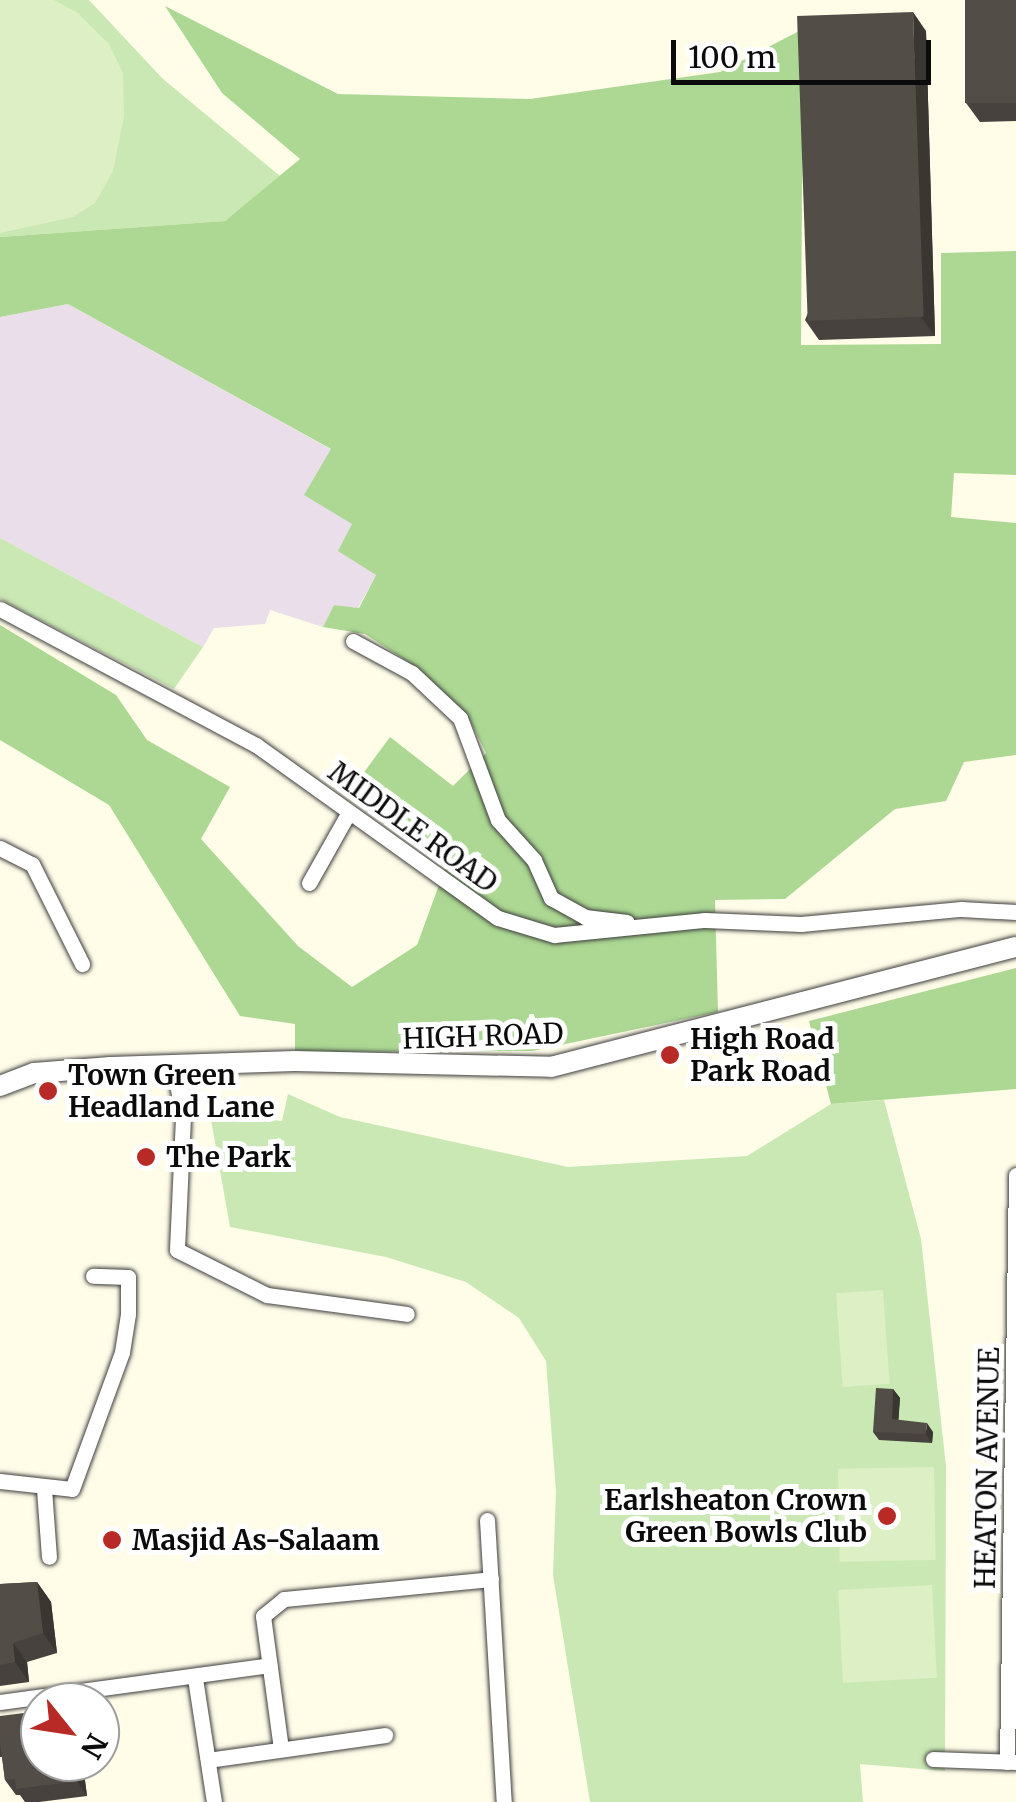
<!DOCTYPE html>
<style>
body{margin:0}
#map{position:relative;width:1016px;height:1802px;overflow:hidden;background:#fffce8;font-family:Merriweather,serif}
div>[style]{position:absolute}
[style*='--x']{left:calc(var(--x)*1px);top:calc(var(--y)*1px);width:calc(var(--w)*1px);rotate:calc(var(--a)*1deg)}
.industrial>*{inset:0;background:#eadeea}
.green>*{inset:0;background:#cae8b3}
.forest>*{inset:0;background:#acd893}
.pitch>*{inset:0;background:#ddefc5;transform-origin:0 0}
.roads{filter:drop-shadow(0 0 2px #3e3e3e) drop-shadow(0 0 2px #3e3e3e)}
.minor>*{height:15px;margin:-7.5px;padding:0 7.5px;transform-origin:7.5px;border-radius:7.5px;background:#fff}
.tertiary>*{height:20px;margin:-10px;padding:0 10px;transform-origin:10px;border-radius:10px;background:#fff}
.wall>*{inset:0;background:#47423d}
.shaded-wall>*{inset:0;background:#3a3632}
.building>*{inset:0;background:#534d47;transform-origin:0 0}
.dots>*{width:28px;height:28px;translate:-50% -50%;box-sizing:border-box;border:5px solid #fff;border-radius:50%}
span{translate:-50% -50%;white-space:nowrap;text-align:center;line-height:1.15;-webkit-text-stroke:10px #fff;paint-order:stroke}
.street-label{font-size:28px;color:#0b0b0b}
.poi-label{font-size:28px;color:#0b0b0b;font-weight:700}
.left{translate:0 -50%;text-align:left}
.right{translate:-100% -50%;text-align:right}
.north{position:absolute;left:20px;top:1682px;width:100px;height:100px;box-sizing:border-box;background:#fff;border:2px solid #9d9d9d;border-radius:50%;rotate:120deg;font-size:28px;font-weight:700;line-height:40px;text-align:center;color:#0b0b0b}
.north::after{content:'';display:block;margin:auto;width:35px;height:45px;background:#b82a25;clip-path:polygon(50% 0,100% 100%,50% 72%,0 100%)}
.scale{position:absolute;left:671px;top:40px;width:260px;height:45px;box-sizing:border-box;border:5px solid #0b0b0b;border-top:0;padding-left:12px;font-size:30px;line-height:35px;white-space:nowrap;color:#0b0b0b;-webkit-text-stroke:8px #fff;paint-order:stroke}
</style>
<div id="map">
<div class="industrial">
<div style="clip-path:polygon(68px 304px,332px 450px,352px 524px,376px 575px,358px 608px,334px 605px,323px 627px,270px 610px,265px 624px,214px 628px,203px 647px,0 538px,0 317px)"></div>
</div>
<div class="green">
<div style="clip-path:polygon(0 0,89px 0,163px 79px,280px 176px,225px 221px,0 237px)"></div>
<div style="clip-path:polygon(0 538px,203px 647px,174px 689px,0 599px)"></div>
<div style="clip-path:polygon(288px 1094px,340px 1117px,568px 1167px,747px 1156px,831px 1104px,884px 1100px,921px 1239px,946px 1466px,945px 1771px,860px 1764px,863px 1802px,590px 1802px,553px 1575px,556px 1491px,546px 1361px,519px 1318px,466px 1282px,386px 1257px,230px 1227px,210px 1114px,282px 1121px)"></div>
</div>
<div class="forest">
<div style="clip-path:polygon(165px 6px,338px 94px,530px 99px,720px 72px,803px 29px,801px 345px,941px 344px,941px 253px,1016px 251px,1016px 475px,954px 473px,951px 517px,1016px 523px,1016px 755px,964px 762px,946px 801px,895px 809px,785px 899px,715px 900px,718px 1012px,532px 1051px,295px 1052px,295px 1024px,240px 1016px,109px 805px,0 740px,0 625px,116px 695px,147px 740px,230px 787px,201px 839px,298px 946px,352px 987px,417px 945px,446px 866px,348px 794px,390px 737px,453px 786px,486px 753px,466px 713px,413px 665px,365px 634px,323px 627px,334px 605px,359px 608px,376px 575px,338px 551px,352px 524px,304px 495px,331px 449px,68px 304px,0 317px,0 237px,225px 221px,300px 159px,222px 93px)"></div>
<div style="clip-path:polygon(1016px 968px,1016px 1089px,831px 1104px,809px 1021px)"></div>
</div>
<div class="pitch">
<div style="clip-path:polygon(0 0,54px 0,78px 13px,109px 44px,123px 73px,124px 116px,113px 171px,95px 203px,73px 217px,0 233px)"></div>
<div style="left:883px;top:1290px;width:94px;height:47px;rotate:86deg"></div>
<div style="left:934px;top:1467px;width:93px;height:96px;rotate:89deg"></div>
<div style="left:932px;top:1585px;width:93px;height:94px;rotate:87deg"></div>
</div>
<div class="roads">
<div class="minor">
<div style="--x:0;--y:609;--w:290;--a:28"></div>
<div style="--x:256;--y:745;--w:297;--a:35.6"></div>
<div style="--x:498;--y:918;--w:59;--a:16.9"></div>
<div style="--x:554;--y:935;--w:152;--a:-5.7"></div>
<div style="--x:705;--y:920;--w:96;--a:2.4"></div>
<div style="--x:801;--y:924;--w:161;--a:-5.4"></div>
<div style="--x:961;--y:909;--w:55;--a:3.1"></div>
<div style="--x:353;--y:641;--w:67;--a:28.5"></div>
<div style="--x:412;--y:673;--w:66;--a:43.2"></div>
<div style="--x:460;--y:718;--w:109;--a:69.6"></div>
<div style="--x:498;--y:820;--w:54;--a:48"></div>
<div style="--x:534;--y:860;--w:42;--a:65.9"></div>
<div style="--x:551;--y:898;--w:39;--a:29"></div>
<div style="--x:585;--y:917;--w:42;--a:6.8"></div>
<div style="--x:0;--y:848;--w:36;--a:27"></div>
<div style="--x:32;--y:864;--w:112;--a:63.4"></div>
<div style="--x:309;--y:883;--w:81;--a:-60.6"></div>
<div style="--x:174;--y:1067;--w:51;--a:79.8"></div>
<div style="--x:183;--y:1117;--w:133;--a:92.6"></div>
<div style="--x:177;--y:1250;--w:101;--a:26.6"></div>
<div style="--x:267;--y:1295;--w:141;--a:7.7"></div>
<div style="--x:0;--y:1481;--w:72;--a:6.3"></div>
<div style="--x:72;--y:1489;--w:146;--a:-69.9"></div>
<div style="--x:122;--y:1352;--w:38;--a:-81"></div>
<div style="--x:128;--y:1314;--w:37;--a:-90"></div>
<div style="--x:128;--y:1277;--w:35;--a:-178"></div>
<div style="--x:44;--y:1489;--w:68;--a:85.8"></div>
<div style="--x:487;--y:1520;--w:283;--a:86.6"></div>
<div style="--x:195;--y:1678;--w:125;--a:81.3"></div>
<div style="--x:0;--y:1702;--w:272;--a:-7.8"></div>
<div style="--x:281;--y:1749;--w:134;--a:-97.7"></div>
<div style="--x:263;--y:1616;--w:27;--a:-39"></div>
<div style="--x:284;--y:1599;--w:208;--a:-5.5"></div>
<div style="--x:933;--y:1759;--w:83;--a:2.1"></div>
<div style="--x:208;--y:1760;--w:179;--a:-8"></div>
<div style="--x:1007;--y:1762;--w:587;--a:-89.12"></div>
</div>
<div class="tertiary">
<div style="--x:0;--y:1086;--w:36;--a:-21"></div>
<div style="--x:34;--y:1073;--w:77;--a:-4.5"></div>
<div style="--x:111;--y:1067;--w:184;--a:-1.9"></div>
<div style="--x:295;--y:1061;--w:256;--a:1.3"></div>
<div style="--x:551;--y:1067;--w:480;--a:-14.5"></div>
</div>
</div>
<div class="wall">
<div style="clip-path:polygon(1016px 0,1016px 121px,980px 122px,966px 103px)"></div>
<div style="clip-path:polygon(926px 31px,935px 336px,819px 340px,805px 320px)"></div>
<div style="clip-path:polygon(893px 1389px,900px 1398px,898px 1420px,933px 1432px,932px 1443px,879px 1440px,873px 1432px)"></div>
<div style="clip-path:polygon(37px 1582px,51px 1602px,57px 1653px,27px 1662px,29px 1682px,0 1686px,0 1584px)"></div>
<div style="clip-path:polygon(0 1716px,83px 1765px,87px 1796px,39px 1802px,25px 1802px,20px 1795px,16px 1795px,5px 1780px,2px 1757px,0 1757px)"></div>
</div>
<div class="shaded-wall">
<div style="clip-path:polygon(913px 12px,926px 31px,935px 336px,921px 317px)"></div>
<div style="clip-path:polygon(893px 1389px,900px 1398px,898px 1428px,892px 1419px)"></div>
<div style="clip-path:polygon(927px 1423px,933px 1432px,932px 1443px,926px 1434px)"></div>
<div style="clip-path:polygon(37px 1582px,51px 1602px,57px 1653px,43px 1633px)"></div>
<div style="clip-path:polygon(13px 1643px,27px 1662px,29px 1682px,15px 1662px)"></div>
<div style="clip-path:polygon(74px 1762px,81px 1762px,83px 1765px,87px 1796px,77px 1781px)"></div>
</div>
<div class="building">
<div style="left:965px;top:0;width:51px;height:103px"></div>
<div style="left:913px;top:12px;width:305px;height:116px;rotate:88deg"></div>
<div style="clip-path:polygon(876px 1388px,893px 1389px,892px 1419px,927px 1423px,926px 1434px,873px 1432px)"></div>
<div style="clip-path:polygon(37px 1582px,43px 1633px,13px 1643px,15px 1662px,0 1665px,0 1584px)"></div>
<div style="clip-path:polygon(40px 1711px,40px 1762px,74px 1762px,77px 1781px,16px 1789px,15px 1779px,5px 1780px,0 1742px,0 1716px)"></div>
</div>
<div class="dots">
<div style="left:670px;top:1055px;background:#b82a25"></div>
<div style="left:48px;top:1091px;background:#b82a25"></div>
<div style="left:146px;top:1157px;background:#b82a25"></div>
<div style="left:887px;top:1516px;background:#b82a25"></div>
<div style="left:112px;top:1540px;background:#b82a25"></div>
</div>
<div class="street-label">
<span style="left:413px;top:827px;rotate:36deg">MIDDLE ROAD</span>
<span style="left:483px;top:1036px;rotate:-2deg">HIGH ROAD</span>
<span style="left:987px;top:1468px;rotate:-89deg">HEATON AVENUE</span>
</div>
<div class="poi-label">
<span class="left" style="left:690px;top:1055px">High Road<br>Park Road</span>
<span class="left" style="left:68px;top:1091px">Town Green<br>Headland Lane</span>
<span class="left" style="left:166px;top:1157px">The Park</span>
<span class="right" style="left:867px;top:1516px">Earlsheaton Crown<br>Green Bowls Club</span>
<span class="left" style="left:132px;top:1540px">Masjid As-Salaam</span>
</div>
<div class="north">N</div>
<div class="scale">100 m</div>
</div>
